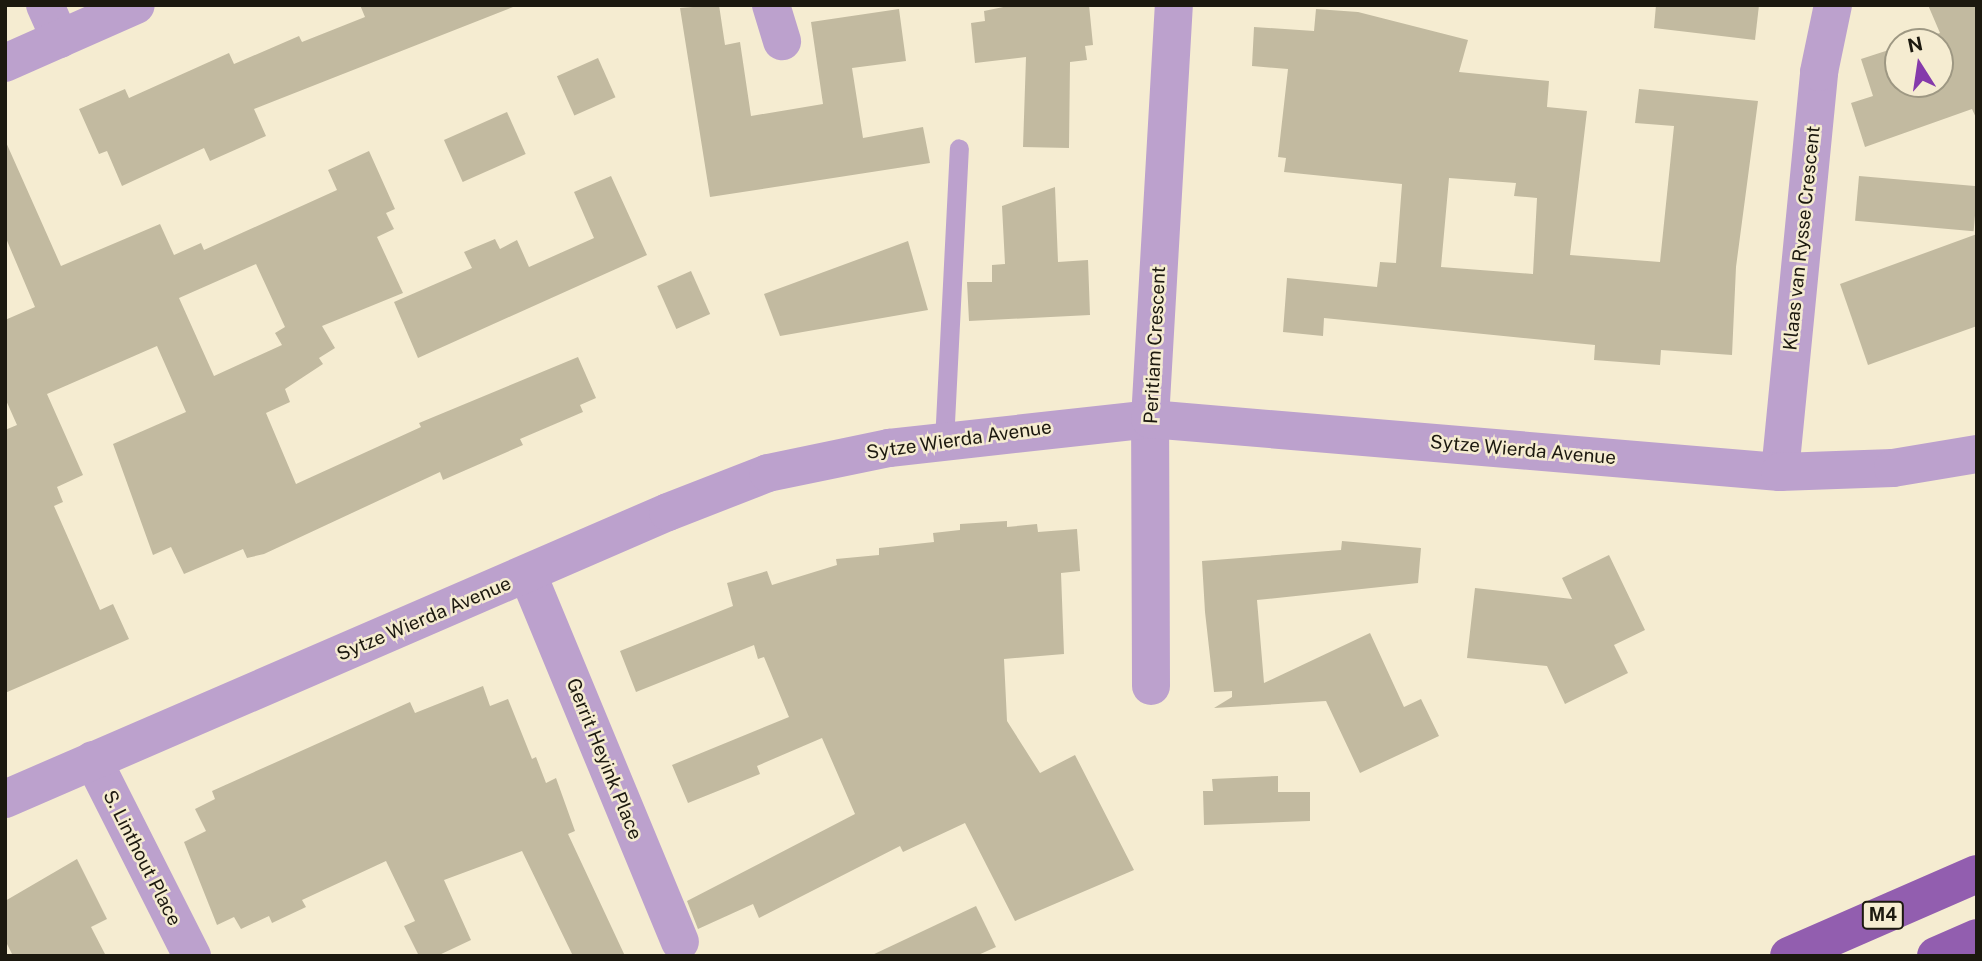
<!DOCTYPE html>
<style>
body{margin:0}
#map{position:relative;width:1982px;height:961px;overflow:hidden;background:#f5ecd1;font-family:"Public Sans",sans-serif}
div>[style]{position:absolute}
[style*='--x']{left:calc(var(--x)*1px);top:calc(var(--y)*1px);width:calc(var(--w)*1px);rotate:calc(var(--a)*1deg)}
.building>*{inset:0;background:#c2baa0;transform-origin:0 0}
.lane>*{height:19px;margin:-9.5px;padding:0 9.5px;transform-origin:9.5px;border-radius:9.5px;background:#bca1cd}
.street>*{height:38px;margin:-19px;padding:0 19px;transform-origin:19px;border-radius:19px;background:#bca1cd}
.primary>*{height:38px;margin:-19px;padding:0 19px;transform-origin:19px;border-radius:19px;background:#925eaf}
span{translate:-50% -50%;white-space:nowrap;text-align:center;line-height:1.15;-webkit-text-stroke:5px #f5ecd1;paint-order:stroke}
.shield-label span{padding:2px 5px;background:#f5ecd1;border:2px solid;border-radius:5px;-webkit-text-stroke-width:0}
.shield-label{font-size:18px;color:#1c190f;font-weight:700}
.street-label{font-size:19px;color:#1c190f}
.frame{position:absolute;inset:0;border:7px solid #1c190f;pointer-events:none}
.north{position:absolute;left:1884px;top:28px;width:70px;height:70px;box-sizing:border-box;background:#f5ecd1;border:2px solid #9e9883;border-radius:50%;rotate:348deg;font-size:19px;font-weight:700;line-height:28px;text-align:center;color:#1c190f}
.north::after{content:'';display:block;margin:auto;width:24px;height:32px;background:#853aab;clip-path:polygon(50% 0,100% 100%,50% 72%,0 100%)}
</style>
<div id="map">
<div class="building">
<div style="clip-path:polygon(360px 5px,518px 5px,254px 109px,266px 136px,210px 161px,204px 148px,122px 186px,107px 151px,99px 154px,79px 109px,125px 89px,129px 98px,229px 53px,234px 64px,299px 36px,302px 42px,365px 17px)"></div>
<div style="clip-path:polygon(719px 5px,725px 45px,740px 42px,751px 116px,823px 104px,811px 22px,899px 9px,906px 61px,852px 68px,863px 138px,923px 127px,930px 163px,710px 197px,680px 8px)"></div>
<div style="clip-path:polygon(1013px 5px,1089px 5px,1093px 45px,1085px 46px,1087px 60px,1070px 62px,1069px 148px,1023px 147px,1026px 57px,975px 63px,971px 23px,985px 21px,984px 11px)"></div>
<div style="clip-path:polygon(1656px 5px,1759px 5px,1755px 40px,1654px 28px)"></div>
<div style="clip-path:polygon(1928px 5px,1977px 5px,1977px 120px,1972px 109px,1865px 147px,1851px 103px,1873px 96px,1861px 59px,1898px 47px,1898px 84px,1940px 84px,1940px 42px,1912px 42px,1940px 33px)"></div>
<div style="clip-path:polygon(evenodd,1316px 9px,1358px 12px,1468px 40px,1459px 72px,1549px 81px,1547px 107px,1587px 111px,1570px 255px,1660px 262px,1674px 126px,1635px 123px,1639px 89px,1758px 101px,1736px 267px,1732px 355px,1661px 350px,1660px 365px,1594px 360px,1595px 345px,1324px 318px,1323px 336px,1283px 332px,1287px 278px,1377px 287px,1380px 262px,1396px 263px,1402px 184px,1284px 172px,1286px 158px,1278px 157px,1288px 69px,1252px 66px,1254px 27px,1314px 31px,1316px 9px,1449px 178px,1516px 183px,1514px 196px,1537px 198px,1533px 274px,1441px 267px,1449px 178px)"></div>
<div style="left:598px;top:58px;width:43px;height:45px;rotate:66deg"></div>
<div style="left:507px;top:112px;width:46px;height:69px;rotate:66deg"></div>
<div style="clip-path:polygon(evenodd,5px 140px,61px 266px,160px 224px,174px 255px,201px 243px,204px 250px,337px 190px,328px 170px,369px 151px,395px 209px,386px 213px,394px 229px,377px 237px,403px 293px,322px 326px,335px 348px,319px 358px,323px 364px,285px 389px,290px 402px,266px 413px,296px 484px,421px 427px,419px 423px,578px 357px,596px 398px,580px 405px,583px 412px,520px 439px,523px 445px,443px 480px,440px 472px,264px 554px,247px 558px,243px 549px,184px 574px,171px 547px,153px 555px,113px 444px,186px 412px,157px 346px,47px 394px,83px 475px,57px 487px,63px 502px,54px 506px,100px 610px,113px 604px,129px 639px,5px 693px,5px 430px,17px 425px,5px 398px,5px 320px,35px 307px,5px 236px,5px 140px,256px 264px,285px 327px,275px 333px,282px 345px,214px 376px,179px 298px,256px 264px)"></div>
<div style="clip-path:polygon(611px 176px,647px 255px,418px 358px,394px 302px,472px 268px,464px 252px,495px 239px,500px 249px,517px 240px,529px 267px,594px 238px,574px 192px)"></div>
<div style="left:1859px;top:176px;width:119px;height:45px;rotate:5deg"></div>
<div style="clip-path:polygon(1055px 187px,1058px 262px,1088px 260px,1090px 315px,969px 321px,967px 282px,992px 282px,992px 265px,1005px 264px,1002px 206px)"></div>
<div style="clip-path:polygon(1977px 234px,1977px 326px,1868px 365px,1840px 284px)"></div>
<div style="clip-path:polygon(908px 241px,928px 310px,780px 336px,764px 294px)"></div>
<div style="left:691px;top:271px;width:47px;height:37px;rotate:66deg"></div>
<div style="clip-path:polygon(1007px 521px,1007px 527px,1037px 524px,1038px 532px,1077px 529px,1080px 571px,1061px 573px,1064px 654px,1004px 659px,1007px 721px,1040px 773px,1075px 755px,1134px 870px,1015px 921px,965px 823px,903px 852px,900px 846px,759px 918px,753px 904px,698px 929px,687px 901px,855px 814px,822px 738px,757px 766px,760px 774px,688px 803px,672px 765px,789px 717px,764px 657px,758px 659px,754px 645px,636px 692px,620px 651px,733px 606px,727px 583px,767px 571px,772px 585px,837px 565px,836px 559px,879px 555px,879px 548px,934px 542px,933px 533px,960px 530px,960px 524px)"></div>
<div style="clip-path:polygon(1342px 541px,1421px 548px,1418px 583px,1257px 600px,1264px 683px,1370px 633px,1404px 707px,1421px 699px,1439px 736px,1360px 773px,1326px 701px,1214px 708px,1232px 697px,1232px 691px,1214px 692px,1205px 612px,1202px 561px,1341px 550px)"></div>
<div style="clip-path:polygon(1609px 555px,1645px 630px,1614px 645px,1628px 673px,1565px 704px,1547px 666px,1467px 658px,1475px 588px,1572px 599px,1562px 578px)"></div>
<div style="clip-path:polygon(483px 686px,490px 706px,508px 699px,532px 759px,536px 757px,546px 783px,556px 778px,575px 831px,568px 834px,625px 956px,573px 956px,522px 851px,444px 880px,471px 940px,437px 956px,419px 956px,404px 926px,415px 921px,386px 861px,302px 900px,306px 907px,272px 923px,269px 916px,241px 929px,234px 917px,217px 925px,184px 842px,206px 831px,195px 809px,215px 799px,212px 791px,410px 702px,415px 713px)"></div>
<div style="clip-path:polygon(1278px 776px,1278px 792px,1310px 792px,1310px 821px,1204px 825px,1203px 791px,1213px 791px,1212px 779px)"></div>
<div style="clip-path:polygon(77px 859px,107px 919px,91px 927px,106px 956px,13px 956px,5px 940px,5px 901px)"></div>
<div style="clip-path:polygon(976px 906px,996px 947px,976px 956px,870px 956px)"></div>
</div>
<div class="lane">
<div style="--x:944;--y:442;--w:294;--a:-87.1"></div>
</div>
<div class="street">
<div style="--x:45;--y:5;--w:37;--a:66"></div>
<div style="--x:771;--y:5;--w:38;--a:73"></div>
<div style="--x:5;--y:63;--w:143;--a:-23.9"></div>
<div style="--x:1780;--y:472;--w:402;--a:-84.4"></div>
<div style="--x:1819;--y:72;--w:68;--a:-78.2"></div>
<div style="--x:528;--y:575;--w:397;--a:67.5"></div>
<div style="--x:1151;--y:686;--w:267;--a:-90.2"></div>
<div style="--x:1150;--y:419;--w:415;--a:-86.7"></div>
<div style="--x:93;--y:760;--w:220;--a:63.2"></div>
<div style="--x:5;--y:799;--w:722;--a:-23.41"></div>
<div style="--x:668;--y:512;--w:107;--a:-21.3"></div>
<div style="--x:768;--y:473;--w:124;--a:-11.7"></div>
<div style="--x:889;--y:448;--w:263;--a:-6.3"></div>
<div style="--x:1150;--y:419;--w:632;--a:4.81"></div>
<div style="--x:1780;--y:472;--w:113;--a:-2"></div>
<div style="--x:1893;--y:468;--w:85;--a:-9.5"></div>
</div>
<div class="primary">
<div style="--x:1789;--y:956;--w:205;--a:-23.6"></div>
<div style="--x:1936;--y:956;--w:45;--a:-23.7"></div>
</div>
<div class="shield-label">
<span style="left:1883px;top:915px">M4</span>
</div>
<div class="street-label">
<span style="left:1802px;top:238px;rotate:-84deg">Klaas van Rysse Crescent</span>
<span style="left:1155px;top:345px;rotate:-87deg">Peritiam Crescent</span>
<span style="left:959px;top:440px;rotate:-8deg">Sytze Wierda Avenue</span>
<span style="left:1523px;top:450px;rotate:5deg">Sytze Wierda Avenue</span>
<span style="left:424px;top:619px;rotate:-23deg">Sytze Wierda Avenue</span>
<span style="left:604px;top:759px;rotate:68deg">Gerrit Heyink Place</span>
<span style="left:142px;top:858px;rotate:63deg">S. Linthout Place</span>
</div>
<div class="frame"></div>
<div class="north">N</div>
</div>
